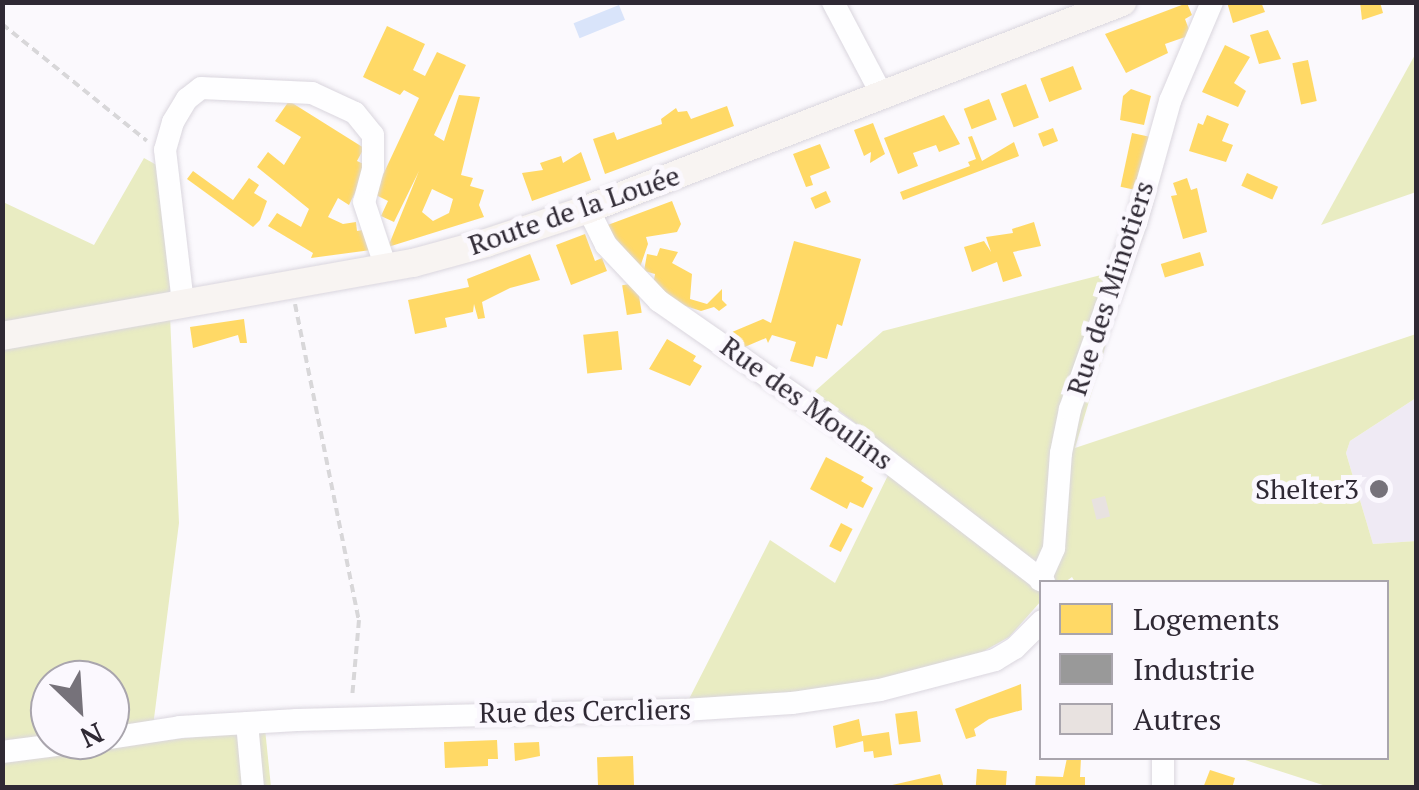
<!DOCTYPE html>
<meta charset="utf-8">
<style>
body{margin:0}
#map{position:relative;width:1419px;height:790px;overflow:hidden;background:#fbf9fd;font-family:"PT Serif",serif}
div>[style]{position:absolute}
[style*='--x']{left:calc(var(--x)*1px);top:calc(var(--y)*1px);width:calc(var(--w)*1px);rotate:calc(var(--a)*1deg)}
.built>*{inset:0;background:#efeaf4}
.green>*{inset:0;background:#e9ecc2}
.water>*{inset:0;background:#d9e4fa;transform-origin:0 0}
.homes>*{inset:0;background:#ffd966;transform-origin:0 0}
.industry>*{inset:0;background:#999}
.building>*{inset:0;background:#e8e2e0;transform-origin:0 0}
.path>*{height:4px;margin-top:-2px;transform-origin:0;background:repeating-linear-gradient(90deg,#d8d7d9 0 8px,transparent 0 13px)}
.roads{filter:drop-shadow(0 0 2px #dad6de) drop-shadow(0 0 2px #dad6de)}
.minor>*{height:22px;margin:-11px;padding:0 11px;transform-origin:11px;border-radius:11px;background:#fefeff}
.major>*{height:28px;margin:-14px;padding:0 14px;transform-origin:14px;border-radius:14px;background:#f8f4f2}
.dots>*{width:28px;height:28px;translate:-50% -50%;box-sizing:border-box;border:5px solid #fbf8fe;border-radius:50%}
span{translate:-50% -50%;white-space:nowrap;text-align:center;line-height:1.15;-webkit-text-stroke:10px #fbf8fe;paint-order:stroke}
.street-label{font-size:28px;color:#2f2934}
.poi-label{font-size:28px;color:#2f2934}
.right{translate:-100% -50%;text-align:right}
.frame{position:absolute;inset:0;border:5px solid #2f2934;pointer-events:none}
.legend{position:absolute;left:1039px;top:580px;width:350px;height:180px;box-sizing:border-box;background:#fbf8fe;border:2px solid #a9a5ad;margin:0;padding:12px 18px;list-style:none;font-size:30px;color:#2f2934}
.legend li{display:flex;align-items:center;gap:20px;height:50px}
.legend b{width:50px;border:2px solid #a9a5ad}
.north{position:absolute;left:30px;top:660px;width:100px;height:100px;box-sizing:border-box;background:#fbf8fe;border:2px solid #a9a5ad;border-radius:50%;rotate:155deg;font-size:28px;font-weight:700;line-height:40px;text-align:center;color:#2f2934}
.north::after{content:'';display:block;margin:auto;width:35px;height:45px;background:#76727a;clip-path:polygon(50% 0,100% 100%,50% 72%,0 100%)}
</style>
<div id="map">
<div class="built">
<div style="clip-path:polygon(1416px 398px,1416px 541px,1373px 544px,1346px 453px,1350px 441px)"></div>
</div>
<div class="green">
<div style="clip-path:polygon(1416px 53px,1416px 192px,1321px 225px)"></div>
<div style="clip-path:polygon(evenodd,144px 158px,171px 173px,191px 288px,169px 292px,179px 523px,151px 742px,265px 729px,271px 787px,3px 788px,3px 202px,94px 245px,144px 158px,50px 680px,110px 680px,110px 740px,50px 740px,50px 680px)"></div>
<div style="clip-path:polygon(1101px 275px,1119px 301px,1075px 448px,1416px 334px,1416px 398px,1350px 441px,1346px 453px,1373px 544px,1416px 541px,1416px 787px,1329px 787px,1239px 758px,1386px 758px,1386px 582px,1075px 582px,1072px 577px,1065px 582px,1042px 582px,1041px 601px,1009px 637px,957px 666px,859px 689px,687px 703px,770px 540px,835px 583px,898px 455px,814px 392px,883px 331px)"></div>
</div>
<div class="water">
<div style="left:619px;top:5px;width:16px;height:49px;rotate:68deg"></div>
</div>
<div class="homes">
<div style="clip-path:polygon(1227px 2px,1261px 2px,1265px 12px,1233px 23px)"></div>
<div style="clip-path:polygon(1360px 2px,1380px 2px,1383px 13px,1362px 20px)"></div>
<div style="clip-path:polygon(1187px 3px,1192px 15px,1185px 19px,1191px 35px,1165px 44px,1168px 53px,1126px 73px,1105px 34px)"></div>
<div style="clip-path:polygon(evenodd,387px 26px,425px 44px,413px 70px,425px 76px,437px 52px,466px 65px,434px 135px,444px 141px,459px 95px,480px 97px,461px 175px,473px 178px,470px 186px,484px 190px,479px 205px,484px 217px,388px 247px,419px 171px,394px 222px,381px 216px,388px 201px,374px 194px,419px 98px,404px 90px,400px 95px,363px 77px,387px 26px,432px 189px,453px 199px,449px 213px,433px 221px,422px 212px,432px 189px)"></div>
<div style="clip-path:polygon(1268px 30px,1281px 59px,1259px 64px,1250px 35px)"></div>
<div style="clip-path:polygon(1225px 45px,1250px 57px,1234px 83px,1246px 91px,1238px 107px,1202px 92px)"></div>
<div style="left:1308px;top:60px;width:42px;height:16px;rotate:78deg"></div>
<div style="left:1073px;top:66px;width:25px;height:35px;rotate:69deg"></div>
<div style="left:1026px;top:84px;width:36px;height:27px;rotate:69deg"></div>
<div style="clip-path:polygon(1131px 89px,1151px 96px,1144px 125px,1120px 120px,1123px 96px)"></div>
<div style="left:989px;top:99px;width:22px;height:27px;rotate:69deg"></div>
<div style="clip-path:polygon(289px 101px,364px 148px,357px 161px,368px 166px,349px 205px,338px 198px,328px 217px,343px 224px,356px 222px,357px 231px,369px 229px,371px 250px,311px 258px,313px 253px,268px 226px,277px 213px,301px 227px,309px 209px,257px 167px,268px 152px,284px 165px,301px 137px,275px 121px)"></div>
<div style="clip-path:polygon(727px 106px,734px 126px,605px 174px,593px 139px,614px 132px,617px 140px,662px 124px,661px 119px,676px 108px,678px 112px,687px 111px,691px 119px)"></div>
<div style="clip-path:polygon(944px 115px,960px 144px,939px 152px,936px 145px,913px 153px,918px 166px,898px 174px,884px 138px)"></div>
<div style="clip-path:polygon(1207px 115px,1229px 124px,1222px 141px,1233px 145px,1226px 162px,1189px 151px,1198px 123px,1203px 125px)"></div>
<div style="clip-path:polygon(873px 123px,885px 154px,870px 163px,871px 152px,864px 156px,854px 130px)"></div>
<div style="left:1053px;top:128px;width:14px;height:16px;rotate:69deg"></div>
<div style="left:1132px;top:133px;width:19px;height:55px;rotate:12deg"></div>
<div style="clip-path:polygon(972px 136px,982px 161px,1014px 142px,1019px 156px,903px 200px,900px 192px,970px 166px,968px 162px,976px 159px,968px 137px)"></div>
<div style="clip-path:polygon(820px 144px,830px 168px,810px 176px,813px 185px,806px 187px,793px 154px)"></div>
<div style="clip-path:polygon(581px 152px,591px 180px,532px 201px,522px 173px,543px 170px,540px 163px,561px 156px,563px 163px)"></div>
<div style="clip-path:polygon(193px 171px,233px 200px,249px 178px,259px 185px,254px 193px,267px 201px,260px 220px,253px 227px,187px 179px)"></div>
<div style="left:1247px;top:173px;width:34px;height:14px;rotate:24deg"></div>
<div style="clip-path:polygon(1187px 178px,1191px 190px,1197px 188px,1207px 232px,1183px 239px,1171px 196px,1177px 195px,1173px 183px)"></div>
<div style="left:826px;top:191px;width:12px;height:17px;rotate:66deg"></div>
<div style="clip-path:polygon(672px 201px,681px 224px,677px 232px,646px 237px,648px 244px,640px 267px,605px 226px)"></div>
<div style="clip-path:polygon(1034px 222px,1041px 246px,1013px 252px,1022px 276px,1003px 282px,997px 262px,972px 272px,964px 247px,984px 241px,991px 252px,986px 237px,1013px 233px,1012px 229px)"></div>
<div style="clip-path:polygon(585px 234px,595px 261px,602px 258px,607px 271px,571px 285px,556px 245px)"></div>
<div style="clip-path:polygon(794px 241px,861px 259px,842px 326px,837px 324px,827px 359px,816px 356px,813px 367px,790px 361px,796px 342px,772px 335px,768px 343px,766px 338px,740px 349px,725px 335px,763px 319px,771px 323px)"></div>
<div style="clip-path:polygon(660px 248px,678px 252px,672px 263px,692px 274px,690px 299px,707px 304px,722px 289px,722px 300px,727px 305px,719px 311px,714px 307px,701px 311px,673px 302px,653px 285px,655px 274px,644px 271px,647px 254px,657px 256px)"></div>
<div style="left:1200px;top:252px;width:14px;height:41px;rotate:73deg"></div>
<div style="clip-path:polygon(530px 254px,540px 280px,510px 288px,482px 302px,485px 318px,478px 319px,474px 304px,473px 312px,445px 318px,447px 327px,415px 334px,408px 300px,469px 287px,467px 279px)"></div>
<div style="left:637px;top:283px;width:30px;height:15px;rotate:81deg"></div>
<div style="clip-path:polygon(244px 319px,247px 343px,240px 343px,238px 335px,193px 348px,190px 327px)"></div>
<div style="left:618px;top:331px;width:39px;height:35px;rotate:84deg"></div>
<div style="clip-path:polygon(667px 339px,696px 356px,693px 361px,702px 366px,690px 386px,649px 369px)"></div>
<div style="clip-path:polygon(826px 457px,864px 477px,861px 481px,873px 488px,863px 508px,850px 502px,847px 509px,810px 489px)"></div>
<div style="left:841px;top:523px;width:13px;height:26px;rotate:27deg"></div>
<div style="clip-path:polygon(1021px 684px,1022px 710px,989px 719px,974px 729px,976px 736px,966px 739px,955px 709px)"></div>
<div style="left:917px;top:711px;width:31px;height:22px;rotate:83deg"></div>
<div style="clip-path:polygon(859px 719px,862px 736px,889px 732px,892px 755px,874px 758px,873px 751px,864px 752px,863px 741px,836px 748px,833px 726px)"></div>
<div style="clip-path:polygon(497px 740px,498px 759px,488px 759px,488px 766px,445px 768px,444px 742px)"></div>
<div style="clip-path:polygon(539px 742px,540px 756px,515px 761px,514px 743px)"></div>
<div style="left:633px;top:756px;width:32px;height:36px;rotate:88deg"></div>
<div style="clip-path:polygon(1067px 758px,1081px 758px,1080px 777px,1085px 777px,1085px 785px,1035px 788px,1036px 776px,1063px 777px)"></div>
<div style="left:977px;top:769px;width:30px;height:19px;rotate:4deg"></div>
<div style="clip-path:polygon(1210px 770px,1235px 778px,1232px 788px,1203px 788px)"></div>
<div style="clip-path:polygon(940px 774px,944px 788px,888px 788px,888px 786px)"></div>
</div>
<div class="industry">
<div style="clip-path:polygon(1386px 480px,1390px 485px,1372px 498px,1367px 492px)"></div>
</div>
<div class="building">
<div style="left:1105px;top:496px;width:21px;height:14px;rotate:76deg"></div>
</div>
<div class="path">
<div style="--x:2;--y:24;--w:186;--a:38.9"></div>
<div style="--x:295;--y:304;--w:322;--a:78.6"></div>
<div style="--x:359;--y:620;--w:78;--a:95.1"></div>
</div>
<div class="roads">
<div class="minor">
<div style="--x:833;--y:2;--w:105;--a:62.2"></div>
<div style="--x:588;--y:209;--w:40;--a:63.4"></div>
<div style="--x:606;--y:245;--w:77;--a:46.6"></div>
<div style="--x:659;--y:301;--w:256;--a:34.8"></div>
<div style="--x:869;--y:447;--w:221;--a:37.6"></div>
<div style="--x:183;--y:303;--w:154;--a:-96.7"></div>
<div style="--x:165;--y:150;--w:29;--a:-74"></div>
<div style="--x:173;--y:122;--w:27;--a:-59"></div>
<div style="--x:187;--y:99;--w:18;--a:-38"></div>
<div style="--x:201;--y:88;--w:111;--a:2.6"></div>
<div style="--x:312;--y:93;--w:47;--a:24.9"></div>
<div style="--x:355;--y:113;--w:28;--a:51"></div>
<div style="--x:373;--y:135;--w:34;--a:90"></div>
<div style="--x:373;--y:169;--w:34;--a:105"></div>
<div style="--x:364;--y:202;--w:70;--a:71.6"></div>
<div style="--x:1040;--y:580;--w:35;--a:-66"></div>
<div style="--x:1054;--y:548;--w:95;--a:-85.8"></div>
<div style="--x:1061;--y:453;--w:45;--a:-78.4"></div>
<div style="--x:1070;--y:409;--w:197;--a:-70.5"></div>
<div style="--x:1136;--y:223;--w:127;--a:-74.4"></div>
<div style="--x:1170;--y:101;--w:108;--a:-67"></div>
<div style="--x:247;--y:723;--w:65;--a:84.7"></div>
<div style="--x:110;--y:738;--w:71;--a:-8.9"></div>
<div style="--x:180;--y:727;--w:117;--a:-3.4"></div>
<div style="--x:297;--y:720;--w:387;--a:-1.5"></div>
<div style="--x:684;--y:710;--w:108;--a:-3.7"></div>
<div style="--x:792;--y:703;--w:89;--a:-8.4"></div>
<div style="--x:880;--y:690;--w:119;--a:-14.6"></div>
<div style="--x:995;--y:660;--w:23;--a:-31"></div>
<div style="--x:1015;--y:648;--w:38;--a:-45"></div>
<div style="--x:2;--y:752;--w:93;--a:-7.4"></div>
<div style="--x:1163;--y:788;--w:30;--a:-90"></div>
</div>
<div class="major">
<div style="--x:2;--y:336;--w:417;--a:-10.1"></div>
<div style="--x:413;--y:263;--w:76;--a:-15.3"></div>
<div style="--x:486;--y:243;--w:108;--a:-18.4"></div>
<div style="--x:588;--y:209;--w:573;--a:-21.19"></div>
</div>
</div>
<div class="dots">
<div style="left:1379px;top:489px;background:#76727a"></div>
</div>
<div class="street-label">
<span style="left:574px;top:210px;rotate:-19deg">Route de la Louée</span>
<span style="left:1110px;top:288px;rotate:-72deg">Rue des Minotiers</span>
<span style="left:807px;top:403px;rotate:36deg">Rue des Moulins</span>
<span style="left:585px;top:711px;rotate:-1deg">Rue des Cercliers</span>
</div>
<div class="poi-label">
<span class="right" style="left:1359px;top:489px">Shelter3</span>
</div>
<div class="frame"></div>
<ul class="legend">
<li><b style="height:28px;background:#ffd966"></b>Logements</li>
<li><b style="height:28px;background:#999"></b>Industrie</li>
<li><b style="height:28px;background:#e8e2e0"></b>Autres</li>
</ul>
<div class="north">N</div>
</div>
